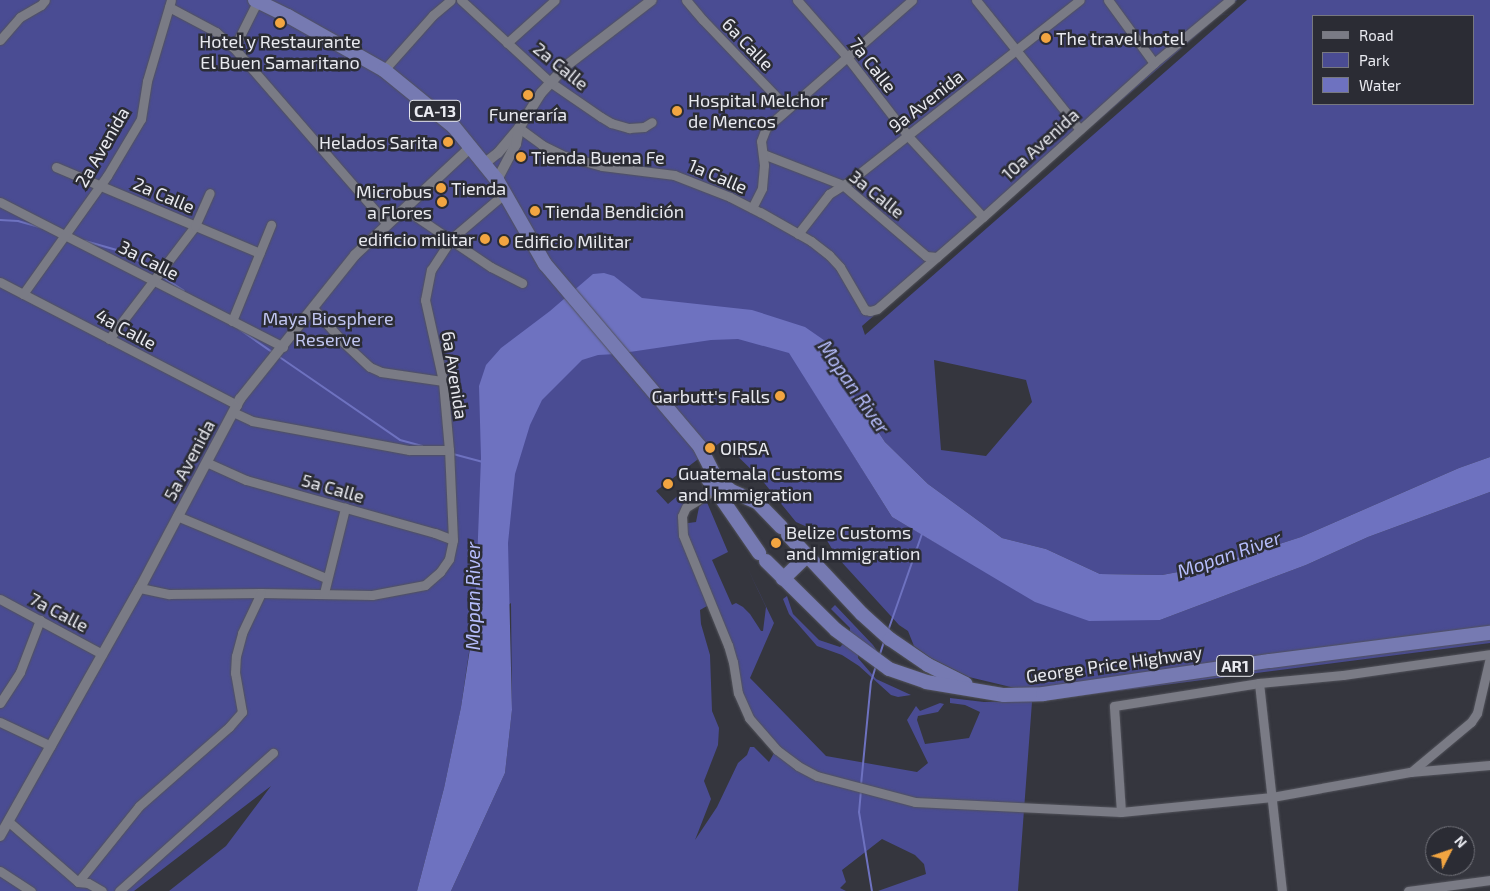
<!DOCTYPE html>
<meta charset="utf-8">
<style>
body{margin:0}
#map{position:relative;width:1490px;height:891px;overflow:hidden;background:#35363e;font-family:"Exo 2",sans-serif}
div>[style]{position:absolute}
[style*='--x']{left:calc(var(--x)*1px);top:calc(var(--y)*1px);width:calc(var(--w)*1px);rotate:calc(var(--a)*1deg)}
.green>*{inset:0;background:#4a4c93}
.water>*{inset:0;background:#6e72c0}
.stream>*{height:2px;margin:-1px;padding:0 1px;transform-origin:1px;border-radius:1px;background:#6e72c0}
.roads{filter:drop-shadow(0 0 1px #51525a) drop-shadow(0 0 1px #51525a)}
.minor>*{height:9px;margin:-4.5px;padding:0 4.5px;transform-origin:4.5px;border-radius:4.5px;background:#7a7b85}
.tertiary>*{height:10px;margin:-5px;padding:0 5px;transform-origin:5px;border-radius:5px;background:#7a7b85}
.trunk>*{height:14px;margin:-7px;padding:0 7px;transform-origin:7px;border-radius:7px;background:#767ab2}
.dots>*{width:14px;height:14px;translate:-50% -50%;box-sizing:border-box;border:2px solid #2b2c34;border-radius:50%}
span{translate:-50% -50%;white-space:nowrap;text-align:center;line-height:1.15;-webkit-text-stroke:5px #2b2c34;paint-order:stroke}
.shield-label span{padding:1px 4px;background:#2b2c34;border:1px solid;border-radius:4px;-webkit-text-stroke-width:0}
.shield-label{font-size:16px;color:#e9eaf0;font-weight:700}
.poi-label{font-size:18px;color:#e9eaf0}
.left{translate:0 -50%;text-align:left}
.right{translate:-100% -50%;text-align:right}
.street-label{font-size:18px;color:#e9eaf0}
.park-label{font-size:18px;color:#c1c6f1}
.water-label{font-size:19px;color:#b6bdfc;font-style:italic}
.legend{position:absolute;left:1312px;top:15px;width:162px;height:90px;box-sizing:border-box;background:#2b2c34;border:1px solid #77787f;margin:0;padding:6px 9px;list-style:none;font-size:15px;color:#e9eaf0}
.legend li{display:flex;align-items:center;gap:10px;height:25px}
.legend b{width:25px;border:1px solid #77787f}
.north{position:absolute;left:1425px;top:826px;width:50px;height:50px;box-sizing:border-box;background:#2b2c34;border:1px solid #77787f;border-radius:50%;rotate:49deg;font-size:14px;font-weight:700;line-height:20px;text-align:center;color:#e9eaf0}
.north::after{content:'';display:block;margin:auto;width:18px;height:22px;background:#f2a541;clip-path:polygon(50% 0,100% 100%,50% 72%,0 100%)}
</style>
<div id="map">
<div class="green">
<div style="clip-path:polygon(evenodd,0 0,1237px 0,862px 326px,865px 335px,1247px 0,1490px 0,1490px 457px,1459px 468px,1301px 537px,1215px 565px,1162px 575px,1100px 574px,1046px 549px,1002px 538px,928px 484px,885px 442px,851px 391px,833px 350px,804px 376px,892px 517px,950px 551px,1160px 620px,1306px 565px,1368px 537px,1490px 492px,1490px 643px,1032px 702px,1018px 891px,878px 891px,926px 874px,924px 864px,915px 855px,882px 839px,842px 870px,846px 882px,840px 888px,846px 891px,451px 891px,505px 773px,512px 710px,511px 603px,472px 632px,461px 707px,444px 788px,417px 891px,169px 891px,226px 846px,271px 786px,134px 891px,0 891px,0 0,1314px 16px,1474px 16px,1474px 104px,1314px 104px,1314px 16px,0 0,934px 360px,1026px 380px,1032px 402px,986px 456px,941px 450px,934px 360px,0 0,722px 441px,761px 479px,796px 522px,823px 534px,837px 557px,899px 625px,908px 631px,914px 646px,931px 658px,969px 677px,1028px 691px,1031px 701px,984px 702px,950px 698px,950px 703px,965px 705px,980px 712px,969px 738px,925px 744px,917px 720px,918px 716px,938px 712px,944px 704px,940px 703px,920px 711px,916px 706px,907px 720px,928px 763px,917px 772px,826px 756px,750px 678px,774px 623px,746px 565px,766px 607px,763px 631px,761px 631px,750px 614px,743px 607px,736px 603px,732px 605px,712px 560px,728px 552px,706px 500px,699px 507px,696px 522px,681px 524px,688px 499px,681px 493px,668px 504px,656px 491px,722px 441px,0 0,707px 606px,714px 608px,750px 720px,778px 746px,769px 762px,754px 747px,750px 747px,747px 755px,738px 763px,717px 807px,695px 840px,711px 799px,704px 781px,718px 745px,719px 728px,712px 711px,710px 655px,701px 624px,700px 610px,707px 606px)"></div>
<div style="clip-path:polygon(787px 596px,793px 614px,819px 640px,840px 647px,843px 644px,858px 652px,858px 658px,876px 679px,911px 695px,898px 697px,891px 695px,859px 666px,842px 655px,817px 646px,789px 614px,783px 599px)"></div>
<div style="clip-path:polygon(835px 605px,873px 645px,881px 657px,850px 632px,850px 628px,831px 609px)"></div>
</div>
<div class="water">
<div style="clip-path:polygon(604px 273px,614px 276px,642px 298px,752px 310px,805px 327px,831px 345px,851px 391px,885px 442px,928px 484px,1002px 538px,1046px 549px,1100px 574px,1162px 575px,1215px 565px,1301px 537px,1459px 468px,1490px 457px,1490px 492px,1368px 537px,1306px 565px,1160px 620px,1089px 621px,1035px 602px,892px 517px,789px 353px,738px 339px,711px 340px,616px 354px,598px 355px,582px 360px,542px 400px,530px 425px,515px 474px,508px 543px,512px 710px,505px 773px,451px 891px,417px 891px,444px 788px,461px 707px,475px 616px,481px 458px,479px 386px,486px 365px,501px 348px,550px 311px,593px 274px)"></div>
</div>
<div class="stream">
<div style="--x:0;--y:220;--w:18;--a:3"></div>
<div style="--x:18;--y:221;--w:25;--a:16"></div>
<div style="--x:85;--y:241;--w:44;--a:15.9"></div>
<div style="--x:127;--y:253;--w:36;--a:34"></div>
<div style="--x:161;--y:276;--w:27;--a:33"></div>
<div style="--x:239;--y:329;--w:40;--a:34.9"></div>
<div style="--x:278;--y:356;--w:148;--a:34.5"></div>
<div style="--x:400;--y:440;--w:23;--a:15"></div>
<div style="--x:453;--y:454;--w:30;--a:15"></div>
<div style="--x:888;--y:631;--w:103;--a:-70.7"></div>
<div style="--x:880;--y:654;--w:13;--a:-72"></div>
<div style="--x:861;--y:785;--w:103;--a:-84.5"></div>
<div style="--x:871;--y:682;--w:17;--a:-73"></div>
<div style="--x:861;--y:790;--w:22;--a:95"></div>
<div style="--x:859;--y:812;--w:80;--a:80.7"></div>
</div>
<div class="roads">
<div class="minor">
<div style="--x:461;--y:0;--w:121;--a:42.7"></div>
<div style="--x:550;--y:82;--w:62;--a:34.5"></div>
<div style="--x:601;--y:117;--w:12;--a:31"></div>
<div style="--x:611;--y:123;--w:19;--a:16"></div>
<div style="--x:629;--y:128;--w:15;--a:-4"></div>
<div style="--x:644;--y:127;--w:9;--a:-32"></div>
<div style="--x:686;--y:0;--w:26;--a:50"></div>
<div style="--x:703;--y:20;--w:122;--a:46.3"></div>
<div style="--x:797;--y:0;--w:76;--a:48.7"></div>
<div style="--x:847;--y:57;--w:100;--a:52.3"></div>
<div style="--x:908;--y:136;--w:110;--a:47.2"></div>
<div style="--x:976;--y:0;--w:166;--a:51.3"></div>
<div style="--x:1108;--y:0;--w:78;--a:53.9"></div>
<div style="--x:169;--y:7;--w:53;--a:28"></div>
<div style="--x:216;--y:32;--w:24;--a:42"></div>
<div style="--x:234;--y:48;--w:233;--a:49"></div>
<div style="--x:0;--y:40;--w:30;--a:-49"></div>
<div style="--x:20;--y:17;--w:24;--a:-30"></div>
<div style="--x:41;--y:5;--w:6;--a:-51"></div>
<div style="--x:507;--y:43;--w:64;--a:-41.9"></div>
<div style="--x:234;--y:48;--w:54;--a:-63.4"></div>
<div style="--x:384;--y:70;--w:74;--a:-48.3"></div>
<div style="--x:433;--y:15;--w:23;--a:-40"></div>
<div style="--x:519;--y:128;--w:29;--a:36"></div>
<div style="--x:542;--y:145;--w:25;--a:26"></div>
<div style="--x:565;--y:156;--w:38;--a:15"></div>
<div style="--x:602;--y:166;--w:73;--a:7.1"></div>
<div style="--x:674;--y:175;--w:60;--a:21.4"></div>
<div style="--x:730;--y:197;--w:34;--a:27"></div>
<div style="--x:760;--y:212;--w:59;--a:29.6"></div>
<div style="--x:811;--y:241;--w:23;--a:38"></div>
<div style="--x:829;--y:255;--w:16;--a:47"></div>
<div style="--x:840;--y:267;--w:50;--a:59.8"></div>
<div style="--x:865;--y:310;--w:5;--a:11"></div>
<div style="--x:870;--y:311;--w:7;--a:-16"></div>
<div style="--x:877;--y:309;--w:140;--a:-41"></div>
<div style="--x:983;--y:217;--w:230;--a:-42"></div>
<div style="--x:1154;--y:63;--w:99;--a:-39.7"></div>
<div style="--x:763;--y:154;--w:86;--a:21.2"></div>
<div style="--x:843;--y:185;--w:109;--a:40.5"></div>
<div style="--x:926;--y:256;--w:11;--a:5"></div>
<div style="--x:56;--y:167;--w:221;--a:22.9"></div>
<div style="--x:0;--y:202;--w:318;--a:27.1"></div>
<div style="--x:752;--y:208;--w:22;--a:-63"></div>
<div style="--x:762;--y:188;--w:23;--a:-85"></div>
<div style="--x:764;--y:165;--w:24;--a:-97"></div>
<div style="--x:761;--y:141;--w:14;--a:-69"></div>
<div style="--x:766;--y:128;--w:194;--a:-41.2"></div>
<div style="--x:405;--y:209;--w:104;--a:34"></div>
<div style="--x:491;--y:267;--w:35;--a:27"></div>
<div style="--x:798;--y:234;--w:51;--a:-52.2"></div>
<div style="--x:829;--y:194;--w:26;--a:-32"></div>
<div style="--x:851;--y:180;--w:291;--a:-38.2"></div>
<div style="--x:0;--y:282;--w:267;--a:27.4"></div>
<div style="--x:23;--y:294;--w:145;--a:-54.6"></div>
<div style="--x:107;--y:176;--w:66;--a:-59.2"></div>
<div style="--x:141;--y:119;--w:38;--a:-81"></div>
<div style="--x:147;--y:81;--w:84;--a:-73.5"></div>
<div style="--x:313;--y:308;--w:47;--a:48.5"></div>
<div style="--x:344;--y:343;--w:35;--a:43"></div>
<div style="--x:370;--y:367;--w:12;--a:24"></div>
<div style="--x:381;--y:372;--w:63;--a:8.3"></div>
<div style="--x:232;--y:321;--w:104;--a:-67.9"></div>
<div style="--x:109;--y:339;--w:142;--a:-52.7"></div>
<div style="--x:195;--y:226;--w:36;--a:-66"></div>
<div style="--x:233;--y:412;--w:21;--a:25"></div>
<div style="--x:252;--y:421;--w:160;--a:10.5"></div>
<div style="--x:409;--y:450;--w:40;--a:0"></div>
<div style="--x:206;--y:462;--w:44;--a:24.2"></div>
<div style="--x:246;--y:480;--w:196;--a:15.7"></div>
<div style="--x:435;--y:533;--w:19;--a:21"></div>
<div style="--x:718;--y:488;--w:37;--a:149"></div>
<div style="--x:686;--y:507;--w:10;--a:114"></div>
<div style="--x:682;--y:516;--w:19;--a:87"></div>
<div style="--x:683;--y:535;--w:119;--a:67.8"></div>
<div style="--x:728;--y:645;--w:18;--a:74"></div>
<div style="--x:733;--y:662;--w:31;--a:81"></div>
<div style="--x:738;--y:693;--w:27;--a:66"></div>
<div style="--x:749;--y:718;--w:43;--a:48.8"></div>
<div style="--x:777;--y:750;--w:26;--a:37"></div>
<div style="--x:798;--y:766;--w:21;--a:28"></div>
<div style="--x:817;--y:776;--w:101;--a:14.9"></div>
<div style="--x:915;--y:802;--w:206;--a:2.8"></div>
<div style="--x:1121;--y:812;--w:152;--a:-5.7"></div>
<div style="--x:1272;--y:797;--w:140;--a:-10.3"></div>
<div style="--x:1410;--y:772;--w:80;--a:-5"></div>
<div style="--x:177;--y:516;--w:161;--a:22.6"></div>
<div style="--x:140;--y:588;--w:30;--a:12"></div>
<div style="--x:169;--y:594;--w:92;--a:-0.6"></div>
<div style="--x:261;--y:593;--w:111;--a:1"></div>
<div style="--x:372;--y:595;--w:54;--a:-10.7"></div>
<div style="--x:425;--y:585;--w:20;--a:-41"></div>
<div style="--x:440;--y:572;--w:16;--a:-55"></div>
<div style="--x:449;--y:559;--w:19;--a:-78"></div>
<div style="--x:453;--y:540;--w:90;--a:-92.5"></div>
<div style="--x:449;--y:450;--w:69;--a:-95"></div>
<div style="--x:443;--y:381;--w:83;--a:-102.5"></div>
<div style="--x:425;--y:300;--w:31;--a:-79"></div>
<div style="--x:431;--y:270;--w:37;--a:-57"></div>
<div style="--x:451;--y:239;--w:71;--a:-40.4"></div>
<div style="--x:324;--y:593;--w:88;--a:-76.1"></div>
<div style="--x:0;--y:599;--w:116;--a:28.3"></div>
<div style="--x:1259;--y:683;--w:209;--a:83.7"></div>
<div style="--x:0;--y:703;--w:37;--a:-57"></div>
<div style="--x:20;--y:672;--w:56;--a:-69"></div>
<div style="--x:0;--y:722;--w:56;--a:25.2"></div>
<div style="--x:1411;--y:772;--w:78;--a:-39.8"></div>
<div style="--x:1471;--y:722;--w:11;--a:-56"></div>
<div style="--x:1477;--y:713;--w:57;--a:-76.9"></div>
<div style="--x:1121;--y:812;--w:106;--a:-93.8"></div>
<div style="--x:1114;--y:706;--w:147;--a:-9"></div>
<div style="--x:1259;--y:683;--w:84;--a:-5.4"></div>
<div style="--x:1343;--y:675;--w:148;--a:-8.1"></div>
<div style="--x:9;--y:822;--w:91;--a:41"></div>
<div style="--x:78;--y:882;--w:10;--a:6"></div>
<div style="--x:88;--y:883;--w:16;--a:30"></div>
<div style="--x:0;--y:871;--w:37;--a:33"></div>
<div style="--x:78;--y:882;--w:97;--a:-51.2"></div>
<div style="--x:139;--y:806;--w:120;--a:-41.3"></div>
<div style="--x:229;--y:727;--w:20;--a:-49"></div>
<div style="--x:242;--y:712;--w:40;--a:-100"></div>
<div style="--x:235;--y:673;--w:17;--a:-87"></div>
<div style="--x:236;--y:656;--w:24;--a:-75"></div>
<div style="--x:242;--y:633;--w:44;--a:-64.6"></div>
<div style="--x:119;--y:891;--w:207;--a:-41.9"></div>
<div style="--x:1408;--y:891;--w:83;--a:-7.6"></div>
</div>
<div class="tertiary">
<div style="--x:485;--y:163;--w:16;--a:-38"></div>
<div style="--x:498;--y:153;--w:33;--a:-50"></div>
<div style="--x:519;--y:128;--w:41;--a:-57.8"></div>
<div style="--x:541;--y:93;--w:37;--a:-47"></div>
<div style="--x:566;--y:66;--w:108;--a:-37.5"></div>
<div style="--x:497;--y:180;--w:41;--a:-62.2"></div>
<div style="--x:516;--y:144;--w:16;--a:-79"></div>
<div style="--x:0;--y:836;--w:285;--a:-60.6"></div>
<div style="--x:140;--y:588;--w:214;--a:-62.1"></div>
<div style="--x:240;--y:399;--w:184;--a:-51.4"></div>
<div style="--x:355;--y:255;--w:158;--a:-43"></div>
</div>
<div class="trunk">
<div style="--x:255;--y:0;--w:37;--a:26"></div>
<div style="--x:288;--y:16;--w:110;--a:29.4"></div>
<div style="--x:384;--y:70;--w:90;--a:39.2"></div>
<div style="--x:454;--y:127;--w:68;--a:50.9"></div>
<div style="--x:497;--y:180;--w:97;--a:60.3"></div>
<div style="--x:545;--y:264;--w:240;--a:49.7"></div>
<div style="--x:700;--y:447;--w:34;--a:63"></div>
<div style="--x:715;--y:477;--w:21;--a:41"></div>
<div style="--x:731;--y:491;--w:28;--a:23"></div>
<div style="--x:757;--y:502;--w:35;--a:46"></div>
<div style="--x:708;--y:479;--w:90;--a:55.4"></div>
<div style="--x:788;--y:535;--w:108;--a:46.9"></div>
<div style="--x:862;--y:614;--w:38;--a:42"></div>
<div style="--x:890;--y:639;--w:46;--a:34.4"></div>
<div style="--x:928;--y:665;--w:42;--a:26.6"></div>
<div style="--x:766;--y:561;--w:98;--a:44.6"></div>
<div style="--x:836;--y:630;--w:66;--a:36.3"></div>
<div style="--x:889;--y:669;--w:39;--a:19"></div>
<div style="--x:926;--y:682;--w:79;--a:9.5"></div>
<div style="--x:1004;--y:695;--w:39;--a:-1"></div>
<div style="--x:1043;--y:694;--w:229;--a:-8.3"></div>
<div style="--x:1270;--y:661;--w:222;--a:-7.3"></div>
<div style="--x:783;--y:579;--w:33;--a:-44"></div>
</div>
</div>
<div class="dots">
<div style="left:280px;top:23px;background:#f2a541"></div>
<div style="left:1046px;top:38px;background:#f2a541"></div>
<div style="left:528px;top:95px;background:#f2a541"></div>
<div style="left:677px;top:111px;background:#f2a541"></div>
<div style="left:448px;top:142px;background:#f2a541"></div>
<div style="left:521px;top:157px;background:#f2a541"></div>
<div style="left:441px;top:188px;background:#f2a541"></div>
<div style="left:442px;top:202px;background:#f2a541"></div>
<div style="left:535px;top:211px;background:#f2a541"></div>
<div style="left:485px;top:239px;background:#f2a541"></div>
<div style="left:504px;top:241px;background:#f2a541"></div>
<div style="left:780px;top:396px;background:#f2a541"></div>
<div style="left:710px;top:448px;background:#f2a541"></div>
<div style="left:668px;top:484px;background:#f2a541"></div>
<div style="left:776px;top:543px;background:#f2a541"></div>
</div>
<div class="shield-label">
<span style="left:435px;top:111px">CA-13</span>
<span style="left:1235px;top:666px">AR1</span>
</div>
<div class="poi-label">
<span class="left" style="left:1056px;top:38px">The travel hotel</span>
<span style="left:280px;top:52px">Hotel y Restaurante<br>El Buen Samaritano</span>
<span class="left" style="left:688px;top:111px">Hospital Melchor<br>de Mencos</span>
<span style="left:528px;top:114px">Funeraría</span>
<span class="right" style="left:438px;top:142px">Helados Sarita</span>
<span class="left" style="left:531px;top:157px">Tienda Buena Fe</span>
<span class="left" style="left:451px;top:188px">Tienda</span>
<span class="right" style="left:432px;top:202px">Microbus<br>a Flores</span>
<span class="left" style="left:545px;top:211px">Tienda Bendición</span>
<span class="right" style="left:475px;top:239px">edificio militar</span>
<span class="left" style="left:514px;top:241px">Edificio Militar</span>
<span class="right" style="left:770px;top:396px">Garbutt's Falls</span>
<span class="left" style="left:720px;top:448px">OIRSA</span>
<span class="left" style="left:678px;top:484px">Guatemala Customs<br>and Immigration</span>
<span class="left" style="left:786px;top:543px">Belize Customs<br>and Immigration</span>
</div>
<div class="street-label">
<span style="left:748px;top:44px;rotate:46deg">6a Calle</span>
<span style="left:873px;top:65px;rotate:52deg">7a Calle</span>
<span style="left:561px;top:66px;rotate:39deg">2a Calle</span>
<span style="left:926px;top:101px;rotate:-38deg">9a Avenida</span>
<span style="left:1040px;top:144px;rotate:-42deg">10a Avenida</span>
<span style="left:102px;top:147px;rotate:-60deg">2a Avenida</span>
<span style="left:718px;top:176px;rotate:23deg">1a Calle</span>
<span style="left:877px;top:194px;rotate:39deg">3a Calle</span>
<span style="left:164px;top:195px;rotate:23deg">2a Calle</span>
<span style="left:149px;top:260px;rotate:27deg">3a Calle</span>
<span style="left:126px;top:329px;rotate:28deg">4a Calle</span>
<span style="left:455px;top:375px;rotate:81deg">6a Avenida</span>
<span style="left:189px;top:460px;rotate:-62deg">5a Avenida</span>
<span style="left:333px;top:488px;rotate:16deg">5a Calle</span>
<span style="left:59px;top:612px;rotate:28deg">7a Calle</span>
<span style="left:1114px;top:664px;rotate:-8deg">George Price Highway</span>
</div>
<div class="park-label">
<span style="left:328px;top:329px">Maya Biosphere<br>Reserve</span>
</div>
<div class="water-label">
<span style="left:854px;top:387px;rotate:55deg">Mopan River</span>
<span style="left:1229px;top:554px;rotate:-19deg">Mopan River</span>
<span style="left:473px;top:596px;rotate:-90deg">Mopan River</span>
</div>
<ul class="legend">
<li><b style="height:6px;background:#7a7b85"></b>Road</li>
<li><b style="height:14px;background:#4a4c93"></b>Park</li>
<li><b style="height:14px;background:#6e72c0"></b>Water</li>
</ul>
<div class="north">N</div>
</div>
